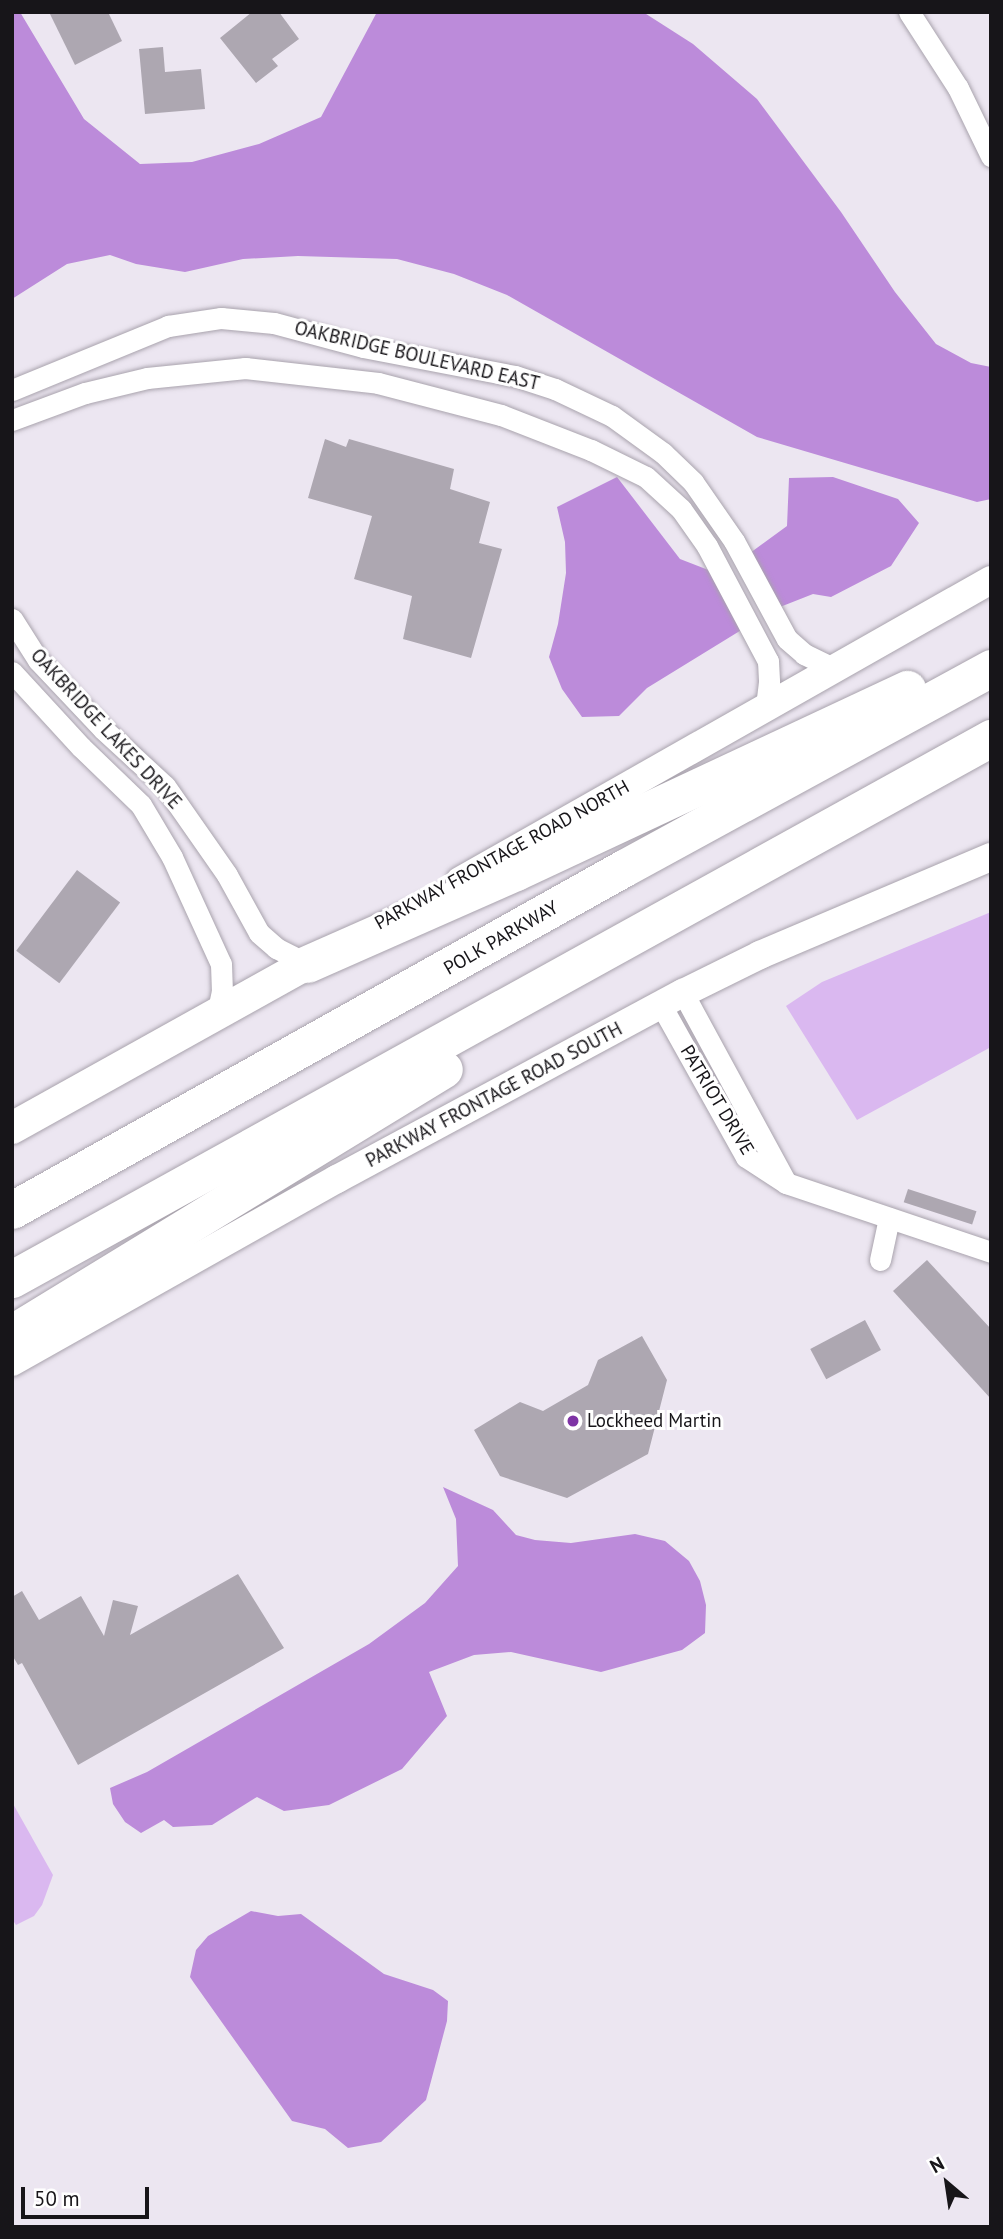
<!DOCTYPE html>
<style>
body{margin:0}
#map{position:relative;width:1003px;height:2239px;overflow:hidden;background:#ece6f1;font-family:"PT Sans",sans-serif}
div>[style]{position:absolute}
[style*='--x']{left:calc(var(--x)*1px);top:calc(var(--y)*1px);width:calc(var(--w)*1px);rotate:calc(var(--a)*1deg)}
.green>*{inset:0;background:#dab8f0}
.water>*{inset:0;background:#bc8bda}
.building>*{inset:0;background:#ada7b1;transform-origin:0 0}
.roads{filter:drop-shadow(0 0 2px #a9a3ad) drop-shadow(0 0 2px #a9a3ad)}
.minor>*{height:21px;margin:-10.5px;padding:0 10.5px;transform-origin:10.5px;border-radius:10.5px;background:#fff}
.secondary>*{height:28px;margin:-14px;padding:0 14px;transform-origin:14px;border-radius:14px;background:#fff}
.primary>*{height:32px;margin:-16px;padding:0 16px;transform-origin:16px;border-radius:16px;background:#fff}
.motorway>*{height:37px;margin:-18.5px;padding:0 18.5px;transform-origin:18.5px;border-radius:18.5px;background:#fff}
.dots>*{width:19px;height:19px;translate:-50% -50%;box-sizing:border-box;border:4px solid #fff;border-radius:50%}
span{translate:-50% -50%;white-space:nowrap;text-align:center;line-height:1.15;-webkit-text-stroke:6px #fff;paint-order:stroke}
.street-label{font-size:19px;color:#171519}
.poi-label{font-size:19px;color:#171519}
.left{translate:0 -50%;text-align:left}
.frame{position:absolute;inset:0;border:14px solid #171519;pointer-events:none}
.north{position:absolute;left:912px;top:2148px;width:70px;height:70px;-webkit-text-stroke:5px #fff;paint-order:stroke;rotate:331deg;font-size:19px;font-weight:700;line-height:28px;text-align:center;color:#171519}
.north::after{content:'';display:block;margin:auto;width:24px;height:32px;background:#171519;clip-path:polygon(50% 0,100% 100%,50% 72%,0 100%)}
.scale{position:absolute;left:21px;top:2187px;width:128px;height:32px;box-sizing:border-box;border:4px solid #171519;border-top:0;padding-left:9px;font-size:21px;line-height:24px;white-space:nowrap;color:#171519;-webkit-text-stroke:5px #fff;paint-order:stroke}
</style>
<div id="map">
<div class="green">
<div style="clip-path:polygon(991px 912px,991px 1047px,857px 1120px,786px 1006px,822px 982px)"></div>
<div style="clip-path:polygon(12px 1802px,53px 1875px,42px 1905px,34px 1916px,16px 1925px,12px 1919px)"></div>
</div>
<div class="water">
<div style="clip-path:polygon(12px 12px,20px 12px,84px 119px,140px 164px,192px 162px,259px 144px,321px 117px,377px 12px,643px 12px,693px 44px,757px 99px,841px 212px,895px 292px,936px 344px,971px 363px,991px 367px,991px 499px,977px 502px,757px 437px,507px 295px,454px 274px,397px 259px,298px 256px,243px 259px,185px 272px,136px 264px,110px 255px,67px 264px,12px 299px)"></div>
<div style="clip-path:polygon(617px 477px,680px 559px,711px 571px,743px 629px,647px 688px,619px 716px,582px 717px,562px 689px,549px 657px,558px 624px,566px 573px,565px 542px,557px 507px)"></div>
<div style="clip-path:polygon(833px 477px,898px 499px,919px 523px,891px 566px,831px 597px,813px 594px,780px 607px,750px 553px,787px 526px,789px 478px)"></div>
<div style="clip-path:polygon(443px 1487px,493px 1510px,516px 1535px,535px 1540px,571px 1543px,635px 1534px,665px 1541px,689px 1561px,700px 1581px,706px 1605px,705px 1633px,682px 1650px,601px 1672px,511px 1652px,474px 1655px,429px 1672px,447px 1716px,402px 1769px,329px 1805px,284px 1811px,257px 1797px,212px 1825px,173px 1827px,164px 1820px,141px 1833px,125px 1822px,113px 1804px,110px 1788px,147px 1772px,369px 1644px,425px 1603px,458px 1566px,456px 1519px)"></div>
<div style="clip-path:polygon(251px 1911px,278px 1916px,301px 1914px,384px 1974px,433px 1990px,448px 2001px,447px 2021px,426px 2100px,381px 2142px,348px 2148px,325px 2129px,292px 2121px,194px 1983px,190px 1977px,196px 1950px,208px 1936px)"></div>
</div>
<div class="building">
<div style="clip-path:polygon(49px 12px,108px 12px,122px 41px,75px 65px)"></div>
<div style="clip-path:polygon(252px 12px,279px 12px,299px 39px,272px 59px,278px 66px,256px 83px,220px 38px)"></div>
<div style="clip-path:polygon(163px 47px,165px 72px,201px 69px,205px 109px,145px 114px,139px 49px)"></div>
<div style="clip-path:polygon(325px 439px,346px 447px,349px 439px,454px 469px,450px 489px,490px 502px,479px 543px,502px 549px,471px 658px,403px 639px,412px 596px,354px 579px,372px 516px,308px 498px)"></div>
<div style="left:77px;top:870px;width:54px;height:101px;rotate:37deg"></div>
<div style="left:908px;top:1189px;width:72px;height:14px;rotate:18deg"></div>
<div style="clip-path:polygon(927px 1260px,991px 1329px,991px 1399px,893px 1291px)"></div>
<div style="left:865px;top:1320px;width:34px;height:62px;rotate:62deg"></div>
<div style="clip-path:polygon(642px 1336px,667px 1380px,648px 1454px,567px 1498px,500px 1476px,474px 1430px,520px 1402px,543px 1411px,588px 1385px,598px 1360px)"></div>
<div style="clip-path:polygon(238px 1574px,284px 1648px,78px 1765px,22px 1663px,18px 1665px,12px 1655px,12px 1597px,22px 1591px,39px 1620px,81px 1596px,104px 1636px,113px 1600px,138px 1606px,130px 1635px)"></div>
</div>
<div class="roads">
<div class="minor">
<div style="--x:909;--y:12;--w:90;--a:57.2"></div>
<div style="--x:958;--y:88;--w:76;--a:64.1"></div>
<div style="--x:12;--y:390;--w:169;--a:-22.3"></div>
<div style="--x:168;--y:326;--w:54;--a:-8.6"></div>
<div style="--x:221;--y:318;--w:53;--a:5.4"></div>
<div style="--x:274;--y:323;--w:92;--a:15.1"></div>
<div style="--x:363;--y:347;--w:155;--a:10.8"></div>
<div style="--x:515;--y:376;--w:42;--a:18"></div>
<div style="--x:555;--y:389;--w:63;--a:25.3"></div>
<div style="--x:612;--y:416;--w:63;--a:36"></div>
<div style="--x:663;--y:453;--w:42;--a:44"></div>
<div style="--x:693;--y:482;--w:72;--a:55.2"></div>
<div style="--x:734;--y:541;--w:111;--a:61.6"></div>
<div style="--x:787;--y:639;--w:23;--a:41"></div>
<div style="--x:804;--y:654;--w:32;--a:26"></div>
<div style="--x:12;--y:420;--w:78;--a:-20.3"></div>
<div style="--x:85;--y:393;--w:64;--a:-13.6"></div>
<div style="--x:147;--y:378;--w:99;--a:-5.8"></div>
<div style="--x:245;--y:368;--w:134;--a:6.4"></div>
<div style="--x:378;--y:383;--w:127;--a:14.6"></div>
<div style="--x:501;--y:415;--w:97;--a:21.3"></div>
<div style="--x:591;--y:450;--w:61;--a:26.1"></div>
<div style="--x:646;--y:477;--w:47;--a:42.4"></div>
<div style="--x:681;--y:509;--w:45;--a:54.9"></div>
<div style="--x:707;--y:546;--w:130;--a:62.1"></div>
<div style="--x:768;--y:661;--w:21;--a:87"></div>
<div style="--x:769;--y:682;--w:24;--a:97"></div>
<div style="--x:12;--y:619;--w:49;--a:57.6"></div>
<div style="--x:38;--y:660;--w:95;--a:46.7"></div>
<div style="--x:103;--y:729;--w:84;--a:42.6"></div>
<div style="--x:165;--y:786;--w:108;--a:55.1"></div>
<div style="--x:227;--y:875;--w:66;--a:61.1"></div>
<div style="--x:259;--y:933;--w:23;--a:41"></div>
<div style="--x:276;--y:948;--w:35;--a:27"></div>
<div style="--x:12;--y:672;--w:102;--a:47.4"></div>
<div style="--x:81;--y:747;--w:83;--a:44"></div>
<div style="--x:141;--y:805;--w:61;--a:59.2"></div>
<div style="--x:172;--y:857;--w:118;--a:65.4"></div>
<div style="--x:221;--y:964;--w:27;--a:88"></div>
<div style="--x:222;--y:991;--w:25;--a:102"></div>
<div style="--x:683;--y:993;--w:214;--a:61.5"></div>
<div style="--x:661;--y:1005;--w:174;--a:60.8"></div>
<div style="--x:746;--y:1157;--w:48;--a:33"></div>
<div style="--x:786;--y:1183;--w:216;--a:18.6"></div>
<div style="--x:880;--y:1260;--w:43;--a:-77.9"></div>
</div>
<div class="secondary">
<div style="--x:460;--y:881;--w:610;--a:-29.55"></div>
<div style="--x:12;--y:1362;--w:373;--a:-29.4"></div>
<div style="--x:337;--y:1179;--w:393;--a:-28.3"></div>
<div style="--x:683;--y:993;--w:86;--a:-26.3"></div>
<div style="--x:760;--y:955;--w:251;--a:-23"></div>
</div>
<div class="primary">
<div style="--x:12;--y:1128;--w:338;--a:-29.1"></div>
</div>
<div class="motorway">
<div style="--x:307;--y:964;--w:228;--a:-23.8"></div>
<div style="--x:516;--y:872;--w:432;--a:-25.1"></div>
<div style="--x:12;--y:1210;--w:701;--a:-29.2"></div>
<div style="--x:624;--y:868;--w:418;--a:-28.6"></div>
<div style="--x:12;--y:1279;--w:1119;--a:-28.93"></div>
<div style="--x:12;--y:1333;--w:506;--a:-31.43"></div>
</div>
</div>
<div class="dots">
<div style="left:573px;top:1421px;background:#7e33a5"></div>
</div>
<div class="street-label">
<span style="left:417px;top:356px;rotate:13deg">OAKBRIDGE BOULEVARD EAST</span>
<span style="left:106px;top:729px;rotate:47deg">OAKBRIDGE LAKES DRIVE</span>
<span style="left:502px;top:855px;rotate:-29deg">PARKWAY FRONTAGE ROAD NORTH</span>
<span style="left:501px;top:938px;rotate:-30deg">POLK PARKWAY</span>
<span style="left:494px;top:1095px;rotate:-28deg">PARKWAY FRONTAGE ROAD SOUTH</span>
<span style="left:717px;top:1100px;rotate:59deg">PATRIOT DRIVE</span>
</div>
<div class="poi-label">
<span class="left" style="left:587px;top:1421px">Lockheed Martin</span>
</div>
<div class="frame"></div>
<div class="north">N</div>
<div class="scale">50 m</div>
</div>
